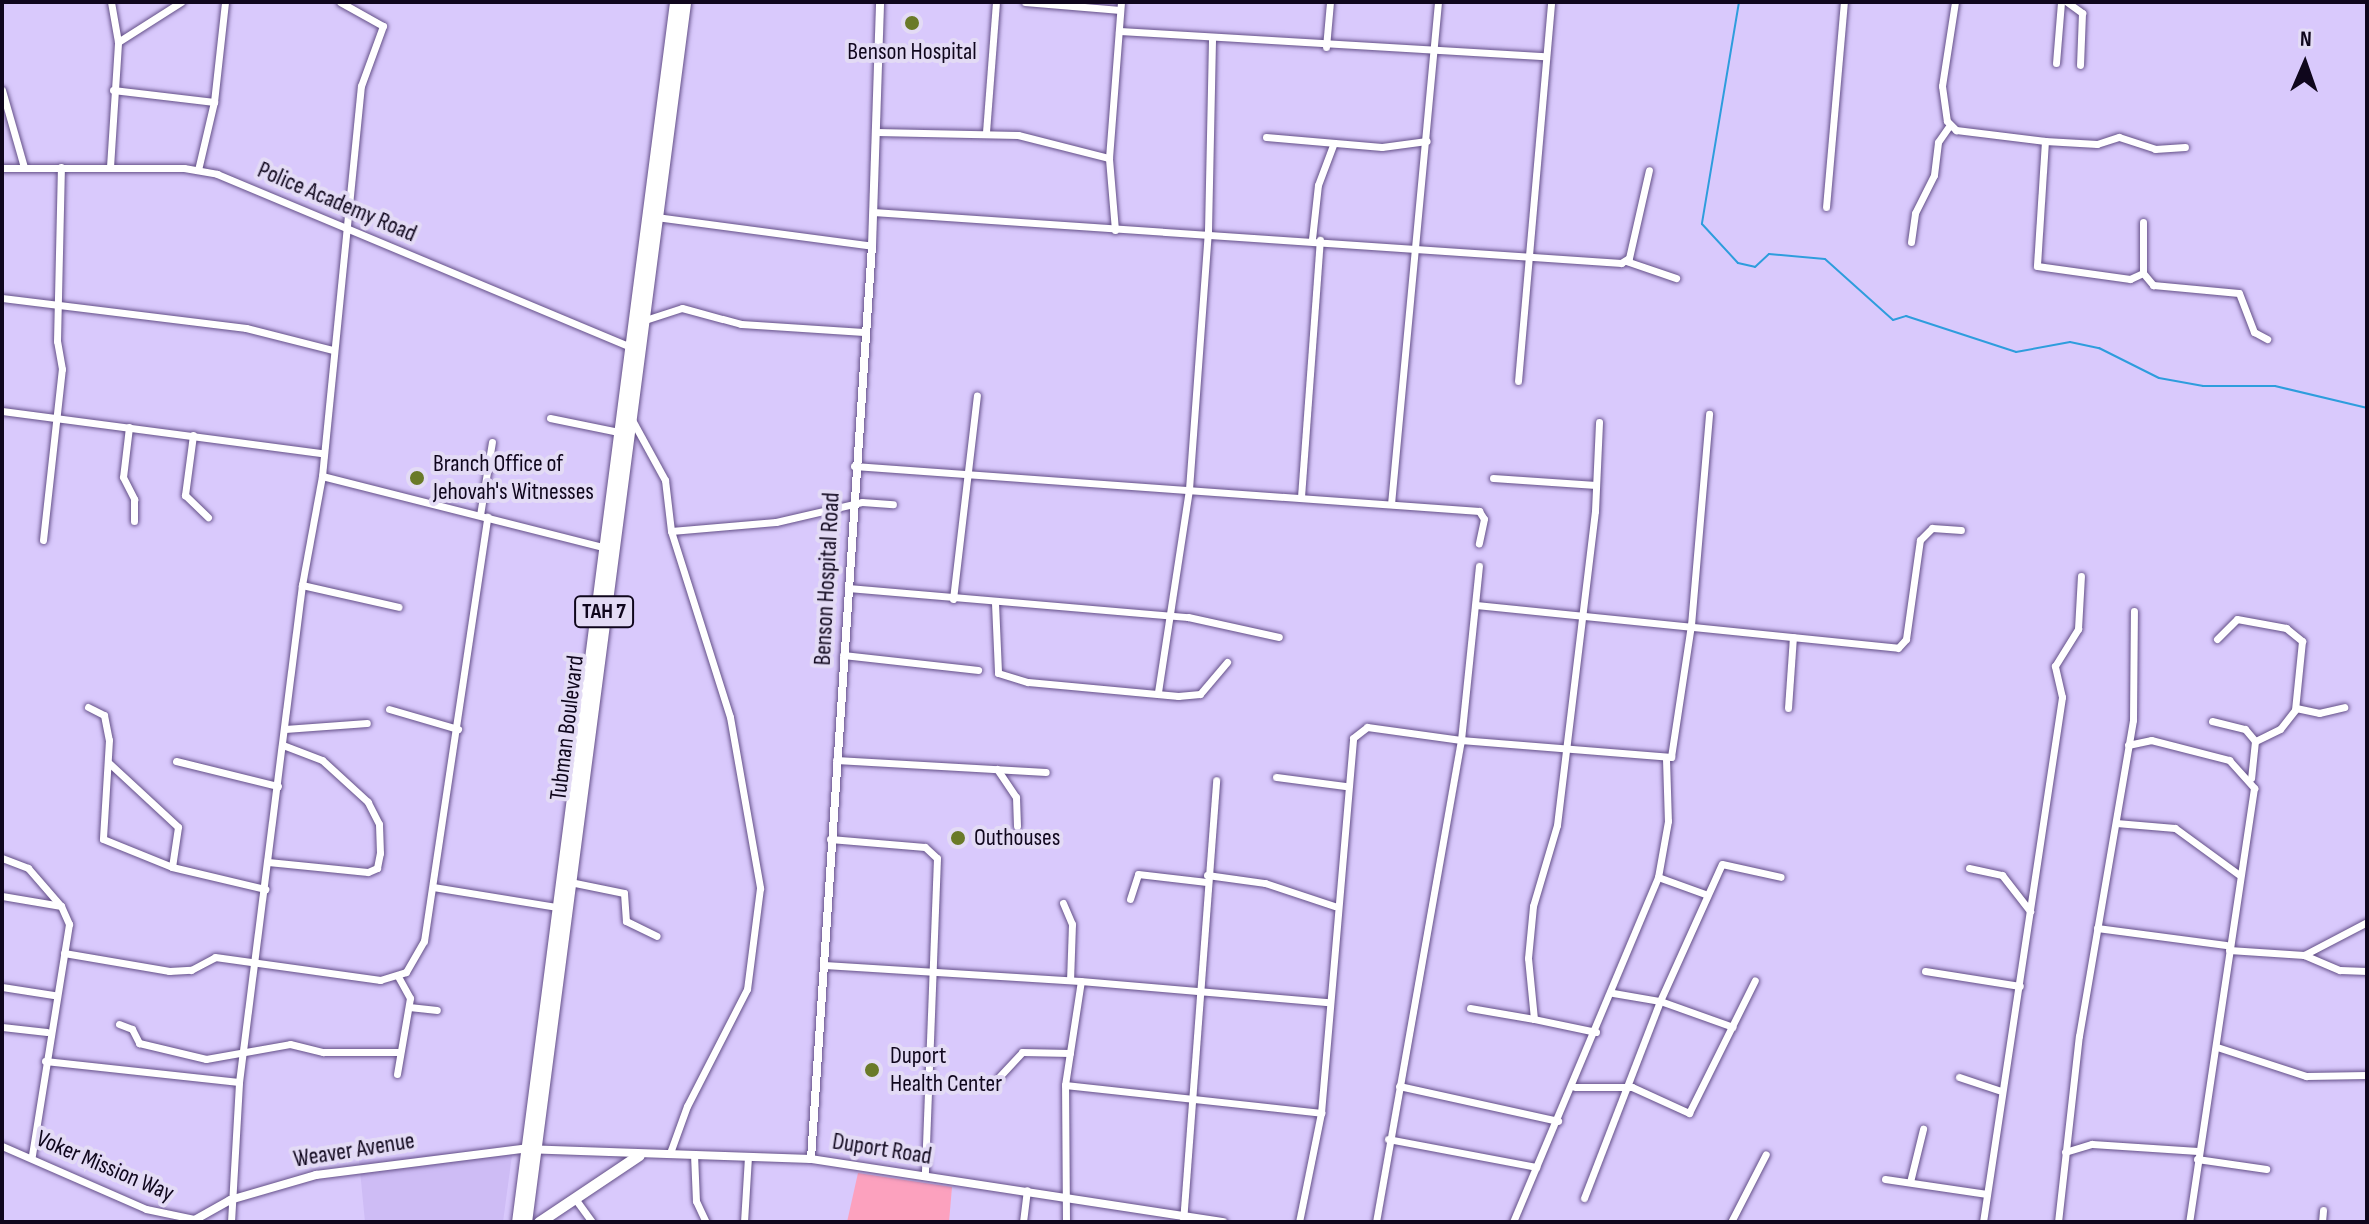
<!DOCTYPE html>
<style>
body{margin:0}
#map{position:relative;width:2369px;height:1224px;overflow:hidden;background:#d9c9fc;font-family:"Sofia Sans Condensed",sans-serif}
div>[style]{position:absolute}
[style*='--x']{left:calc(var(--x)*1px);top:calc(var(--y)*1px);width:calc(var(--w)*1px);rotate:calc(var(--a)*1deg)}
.built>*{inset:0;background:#cebcf5}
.green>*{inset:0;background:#fca1be}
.stream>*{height:2px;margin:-1px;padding:0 1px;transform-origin:1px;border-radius:1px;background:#2e9ddd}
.roads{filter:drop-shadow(0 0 2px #645088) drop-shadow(0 0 2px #645088)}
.minor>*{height:7px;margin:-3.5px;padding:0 3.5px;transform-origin:3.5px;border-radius:3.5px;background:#fff}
.tertiary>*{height:8px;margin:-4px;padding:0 4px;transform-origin:4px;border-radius:4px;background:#fff}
.trunk>*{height:11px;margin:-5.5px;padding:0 5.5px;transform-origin:5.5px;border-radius:5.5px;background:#fff}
.dots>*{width:22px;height:22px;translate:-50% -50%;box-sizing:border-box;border:4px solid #e3dbf5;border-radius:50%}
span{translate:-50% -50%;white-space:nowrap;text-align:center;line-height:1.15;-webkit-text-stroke:8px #e3dbf5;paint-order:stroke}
.shield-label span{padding:2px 6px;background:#e3dbf5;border:2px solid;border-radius:6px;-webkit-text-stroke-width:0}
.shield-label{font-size:22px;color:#0f061c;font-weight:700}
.poi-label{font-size:24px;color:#0f061c}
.left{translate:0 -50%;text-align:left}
.street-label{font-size:24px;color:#0f061c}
.frame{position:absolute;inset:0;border:4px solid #0f061c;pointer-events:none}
.north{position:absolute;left:2265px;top:24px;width:80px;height:80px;-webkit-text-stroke:6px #e3dbf5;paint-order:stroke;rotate:2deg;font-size:22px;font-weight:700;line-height:32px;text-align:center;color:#0f061c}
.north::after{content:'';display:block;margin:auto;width:28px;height:36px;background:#0f061c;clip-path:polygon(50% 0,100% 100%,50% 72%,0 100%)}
</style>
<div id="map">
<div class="built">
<div style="clip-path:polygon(513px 1148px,503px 1222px,365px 1222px,359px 1160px)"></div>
</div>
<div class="green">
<div style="clip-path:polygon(858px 1173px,952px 1187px,949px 1222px,847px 1222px)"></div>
</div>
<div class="stream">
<div style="--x:1739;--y:2;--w:225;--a:99.5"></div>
<div style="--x:1702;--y:224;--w:53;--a:47.3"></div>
<div style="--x:1738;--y:263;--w:17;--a:13"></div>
<div style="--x:1755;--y:267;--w:19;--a:-43"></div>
<div style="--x:1769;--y:254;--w:56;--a:5.1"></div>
<div style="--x:1825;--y:259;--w:91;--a:41.9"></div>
<div style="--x:1893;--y:320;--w:14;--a:-17"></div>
<div style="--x:1906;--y:316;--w:116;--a:18.1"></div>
<div style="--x:2016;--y:352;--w:55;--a:-10.5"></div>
<div style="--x:2070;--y:342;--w:30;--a:12"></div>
<div style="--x:2099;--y:348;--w:67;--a:26.6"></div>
<div style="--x:2159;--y:378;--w:45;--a:10.3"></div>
<div style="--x:2203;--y:386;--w:72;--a:0"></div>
<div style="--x:2275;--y:386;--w:95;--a:13.4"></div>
</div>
<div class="roads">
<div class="minor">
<div style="--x:1025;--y:2;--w:95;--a:4.8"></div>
<div style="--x:1955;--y:2;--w:85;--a:98.8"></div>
<div style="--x:1942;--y:86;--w:35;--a:82"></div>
<div style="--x:1947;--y:121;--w:13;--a:45"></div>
<div style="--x:1956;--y:130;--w:90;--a:7"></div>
<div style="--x:2045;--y:141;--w:52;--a:3.3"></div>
<div style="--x:2097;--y:144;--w:23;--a:-18"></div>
<div style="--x:2119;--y:137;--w:38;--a:18"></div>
<div style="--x:2155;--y:149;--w:30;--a:-4"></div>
<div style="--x:2067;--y:2;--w:19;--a:36"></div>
<div style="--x:2082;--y:13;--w:52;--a:92.2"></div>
<div style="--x:1119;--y:31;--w:427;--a:3.4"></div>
<div style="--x:118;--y:42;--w:75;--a:-32.4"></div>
<div style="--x:1326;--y:47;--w:45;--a:-84.9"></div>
<div style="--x:2056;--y:63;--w:61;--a:-85.3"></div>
<div style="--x:2;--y:90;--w:80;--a:74.1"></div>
<div style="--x:113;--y:90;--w:102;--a:6.8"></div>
<div style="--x:876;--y:132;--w:142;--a:1.2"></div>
<div style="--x:1018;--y:135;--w:94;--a:14.2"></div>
<div style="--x:986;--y:132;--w:130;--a:-85.6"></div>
<div style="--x:1266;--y:137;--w:116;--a:4.9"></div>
<div style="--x:1382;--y:147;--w:45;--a:-7.6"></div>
<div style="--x:2045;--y:141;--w:125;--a:93.7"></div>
<div style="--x:2037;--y:266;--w:94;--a:8"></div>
<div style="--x:2130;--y:279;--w:14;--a:-25"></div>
<div style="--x:2143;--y:273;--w:16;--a:50"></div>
<div style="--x:2153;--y:285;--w:86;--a:5.3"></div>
<div style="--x:2239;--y:293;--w:42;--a:69"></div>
<div style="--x:2254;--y:332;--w:15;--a:28"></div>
<div style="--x:110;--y:167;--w:125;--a:-86.3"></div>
<div style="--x:118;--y:42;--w:41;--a:-99.9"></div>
<div style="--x:2;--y:168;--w:182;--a:0"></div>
<div style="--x:184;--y:168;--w:34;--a:10"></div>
<div style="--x:217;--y:174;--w:451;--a:22.7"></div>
<div style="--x:198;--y:170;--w:70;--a:-76.8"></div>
<div style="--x:214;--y:102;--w:101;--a:-83.7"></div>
<div style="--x:1826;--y:207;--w:206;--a:-85"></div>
<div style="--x:873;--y:212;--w:750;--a:3.9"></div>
<div style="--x:1621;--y:263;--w:9;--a:-32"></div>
<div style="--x:1629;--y:258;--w:90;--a:-77.2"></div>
<div style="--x:656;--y:217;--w:218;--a:7.6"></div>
<div style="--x:1115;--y:230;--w:72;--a:-94.8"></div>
<div style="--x:1109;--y:158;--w:156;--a:-85.6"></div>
<div style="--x:1312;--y:239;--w:54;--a:-83.7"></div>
<div style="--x:1318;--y:185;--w:43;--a:-69.4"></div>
<div style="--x:1911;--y:242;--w:29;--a:-82"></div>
<div style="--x:1915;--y:213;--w:42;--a:-63.4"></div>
<div style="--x:1934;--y:175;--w:33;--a:-83"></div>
<div style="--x:1938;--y:142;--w:21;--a:-55"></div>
<div style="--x:1626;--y:261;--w:53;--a:18.8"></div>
<div style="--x:2143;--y:273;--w:51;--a:-90"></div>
<div style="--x:2;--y:298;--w:246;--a:7"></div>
<div style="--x:246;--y:328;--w:89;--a:14.3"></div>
<div style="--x:642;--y:321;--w:42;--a:-18"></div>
<div style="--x:682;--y:308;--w:61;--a:15.2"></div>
<div style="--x:741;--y:324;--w:123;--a:3.7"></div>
<div style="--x:1518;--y:381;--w:380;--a:-85"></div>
<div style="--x:2;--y:411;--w:323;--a:7.5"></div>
<div style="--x:550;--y:418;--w:70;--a:11.5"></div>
<div style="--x:631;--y:418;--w:71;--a:61.3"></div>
<div style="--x:665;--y:480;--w:51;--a:83.3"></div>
<div style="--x:671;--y:531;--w:195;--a:72.4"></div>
<div style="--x:730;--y:717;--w:174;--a:80"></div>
<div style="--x:760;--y:888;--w:102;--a:97.3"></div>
<div style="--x:747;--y:989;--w:131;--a:117.1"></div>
<div style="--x:687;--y:1106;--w:50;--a:109.9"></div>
<div style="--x:129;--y:427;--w:50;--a:96.8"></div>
<div style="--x:123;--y:477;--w:25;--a:63"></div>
<div style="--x:134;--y:499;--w:22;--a:90"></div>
<div style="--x:193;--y:435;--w:61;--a:97.6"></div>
<div style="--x:185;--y:495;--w:32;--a:44"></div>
<div style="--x:854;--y:466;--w:627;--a:4.12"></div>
<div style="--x:1479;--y:511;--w:9;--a:58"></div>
<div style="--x:1484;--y:519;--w:25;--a:102"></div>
<div style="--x:322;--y:476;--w:289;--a:14.2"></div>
<div style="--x:1493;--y:478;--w:103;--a:3.9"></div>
<div style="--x:1301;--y:497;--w:258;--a:-85.8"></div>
<div style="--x:1391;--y:504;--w:504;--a:-84.65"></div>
<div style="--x:480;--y:515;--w:74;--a:-80.7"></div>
<div style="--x:671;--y:531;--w:105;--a:-4.9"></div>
<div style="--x:776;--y:522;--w:88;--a:-13.1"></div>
<div style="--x:862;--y:502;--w:31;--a:4"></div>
<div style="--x:43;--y:540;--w:172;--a:-83.7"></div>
<div style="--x:62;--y:369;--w:28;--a:-100"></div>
<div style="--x:57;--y:341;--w:174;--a:-88.7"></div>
<div style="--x:302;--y:585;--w:99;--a:12.8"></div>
<div style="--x:848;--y:588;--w:341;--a:4.9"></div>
<div style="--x:1188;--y:617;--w:93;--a:12.4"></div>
<div style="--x:953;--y:599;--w:205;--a:-83.3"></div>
<div style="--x:995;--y:603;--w:70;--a:87.5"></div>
<div style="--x:998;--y:673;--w:31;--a:17"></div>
<div style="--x:1028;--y:682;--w:151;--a:5.3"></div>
<div style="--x:1178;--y:696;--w:22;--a:-5"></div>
<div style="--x:1200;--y:694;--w:42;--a:-49.8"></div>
<div style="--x:1476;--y:605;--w:424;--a:5.8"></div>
<div style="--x:1898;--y:648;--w:12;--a:-48"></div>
<div style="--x:1906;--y:639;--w:100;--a:-82"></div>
<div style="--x:1920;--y:540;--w:17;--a:-45"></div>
<div style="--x:1932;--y:528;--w:29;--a:4"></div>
<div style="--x:2217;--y:639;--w:28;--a:-45"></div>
<div style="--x:2237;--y:619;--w:50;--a:10.4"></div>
<div style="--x:2286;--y:628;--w:21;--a:39"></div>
<div style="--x:2302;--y:641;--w:69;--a:95.8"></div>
<div style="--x:2295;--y:710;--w:24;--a:128"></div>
<div style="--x:2280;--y:729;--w:28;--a:154"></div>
<div style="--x:843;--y:655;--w:136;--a:6.3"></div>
<div style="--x:1158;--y:692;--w:205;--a:-81.3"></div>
<div style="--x:1189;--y:489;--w:259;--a:-85.8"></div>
<div style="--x:1208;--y:231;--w:192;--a:-88.8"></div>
<div style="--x:88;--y:707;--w:18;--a:27"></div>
<div style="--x:104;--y:715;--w:25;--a:79"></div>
<div style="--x:109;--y:740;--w:99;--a:93.5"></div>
<div style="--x:103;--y:839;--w:74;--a:22.1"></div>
<div style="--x:172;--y:867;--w:96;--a:13.3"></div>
<div style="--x:1788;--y:708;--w:71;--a:-86"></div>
<div style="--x:2296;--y:708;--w:24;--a:12"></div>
<div style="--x:2319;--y:713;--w:26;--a:-13"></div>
<div style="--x:389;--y:709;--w:72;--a:16.2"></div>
<div style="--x:2212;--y:721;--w:34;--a:14"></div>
<div style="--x:2245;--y:729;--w:16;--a:50"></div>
<div style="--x:2255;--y:741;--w:37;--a:96"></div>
<div style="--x:285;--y:729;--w:82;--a:-4.2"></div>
<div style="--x:2128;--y:745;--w:24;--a:-12"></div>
<div style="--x:2151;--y:740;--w:81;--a:14.4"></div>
<div style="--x:2229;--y:760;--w:38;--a:48"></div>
<div style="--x:2254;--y:788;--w:439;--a:98.5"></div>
<div style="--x:1666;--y:759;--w:62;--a:88.2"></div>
<div style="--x:1668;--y:821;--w:57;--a:100.1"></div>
<div style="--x:1658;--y:877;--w:50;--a:19.9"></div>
<div style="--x:836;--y:760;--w:210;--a:3.3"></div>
<div style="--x:176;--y:761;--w:105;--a:13.8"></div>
<div style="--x:109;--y:763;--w:94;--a:42.8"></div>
<div style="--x:178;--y:827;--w:40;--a:98.5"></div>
<div style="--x:997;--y:769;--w:34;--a:56"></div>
<div style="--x:1016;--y:797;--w:29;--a:88"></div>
<div style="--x:1276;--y:777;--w:70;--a:7.4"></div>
<div style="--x:2116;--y:823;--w:59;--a:4.8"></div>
<div style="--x:2175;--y:828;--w:78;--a:36.1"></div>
<div style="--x:830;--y:839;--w:95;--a:4.8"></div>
<div style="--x:925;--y:847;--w:16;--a:43"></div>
<div style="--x:937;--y:858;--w:318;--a:92.2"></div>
<div style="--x:2;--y:858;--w:28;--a:21"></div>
<div style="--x:28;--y:868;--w:49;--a:49.1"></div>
<div style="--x:268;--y:862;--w:100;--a:5.7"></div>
<div style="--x:368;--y:872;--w:10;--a:-24"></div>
<div style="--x:377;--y:868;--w:15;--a:-79"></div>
<div style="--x:380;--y:853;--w:29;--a:-92"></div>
<div style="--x:379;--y:824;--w:25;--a:-117"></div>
<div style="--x:368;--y:802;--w:62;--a:-137.6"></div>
<div style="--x:322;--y:760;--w:42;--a:-159"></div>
<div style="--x:1969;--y:868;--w:34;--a:12"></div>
<div style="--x:2002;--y:875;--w:46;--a:52.1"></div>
<div style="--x:1207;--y:875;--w:59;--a:7.9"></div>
<div style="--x:1265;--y:883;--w:73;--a:18.4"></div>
<div style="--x:570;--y:882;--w:55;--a:11.5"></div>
<div style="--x:624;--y:893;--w:28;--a:86"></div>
<div style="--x:626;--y:921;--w:34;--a:26"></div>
<div style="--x:433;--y:887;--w:126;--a:9.2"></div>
<div style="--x:2;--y:896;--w:60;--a:9.6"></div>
<div style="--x:61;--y:906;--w:20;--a:66"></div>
<div style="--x:69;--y:924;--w:235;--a:99.1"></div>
<div style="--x:1130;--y:899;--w:26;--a:-72"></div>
<div style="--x:1138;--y:874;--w:69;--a:6.6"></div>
<div style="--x:1063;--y:903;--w:23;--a:67"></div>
<div style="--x:1072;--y:924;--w:56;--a:92"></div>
<div style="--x:2097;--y:928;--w:130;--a:7.5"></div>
<div style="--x:2229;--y:950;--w:75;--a:3.8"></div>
<div style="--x:2304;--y:955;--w:39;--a:23"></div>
<div style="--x:2340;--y:970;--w:27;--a:2"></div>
<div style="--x:64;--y:953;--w:107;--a:9.7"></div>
<div style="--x:169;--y:971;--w:22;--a:-3"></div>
<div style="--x:191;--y:970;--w:27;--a:-28"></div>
<div style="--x:215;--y:957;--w:167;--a:7.9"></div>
<div style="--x:380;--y:980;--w:27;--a:-17"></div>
<div style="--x:406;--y:972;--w:36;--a:-60"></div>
<div style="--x:424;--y:941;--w:429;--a:-81.5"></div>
<div style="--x:2304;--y:955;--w:71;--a:-27.6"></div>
<div style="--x:824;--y:965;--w:257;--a:3.6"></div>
<div style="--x:1925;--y:971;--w:96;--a:9"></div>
<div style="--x:2;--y:987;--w:52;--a:8.9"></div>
<div style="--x:1613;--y:993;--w:48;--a:9.7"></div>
<div style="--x:1660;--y:1001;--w:150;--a:-65.7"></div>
<div style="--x:1722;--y:864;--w:60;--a:12.4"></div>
<div style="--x:409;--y:1007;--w:28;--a:6"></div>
<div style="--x:1470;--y:1008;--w:65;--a:9.8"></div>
<div style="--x:119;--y:1024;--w:14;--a:21"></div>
<div style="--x:132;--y:1029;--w:16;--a:63"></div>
<div style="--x:139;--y:1043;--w:69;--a:13.4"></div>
<div style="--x:206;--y:1059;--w:85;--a:-10.1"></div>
<div style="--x:290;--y:1044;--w:34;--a:14"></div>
<div style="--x:323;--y:1052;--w:77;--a:0"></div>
<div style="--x:2;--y:1027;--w:45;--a:6.3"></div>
<div style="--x:1596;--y:1032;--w:63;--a:-168.2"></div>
<div style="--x:1534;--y:1019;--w:61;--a:-95.6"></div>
<div style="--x:1528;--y:958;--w:52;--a:-84.5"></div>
<div style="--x:1533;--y:906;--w:84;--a:-73.5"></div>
<div style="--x:1557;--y:825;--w:316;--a:-83.1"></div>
<div style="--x:1595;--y:511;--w:89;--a:-87.4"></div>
<div style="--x:2217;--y:1047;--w:94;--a:18"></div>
<div style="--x:2306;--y:1076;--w:61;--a:-0.9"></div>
<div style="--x:45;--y:1061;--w:195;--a:6.2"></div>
<div style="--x:397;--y:1074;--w:77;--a:-80.3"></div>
<div style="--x:410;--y:998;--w:25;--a:-119"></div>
<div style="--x:999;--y:1077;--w:34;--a:-47"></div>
<div style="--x:1022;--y:1052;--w:48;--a:1.2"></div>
<div style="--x:1959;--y:1077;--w:44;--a:18.4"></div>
<div style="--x:1065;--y:1085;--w:258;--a:6.2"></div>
<div style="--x:1399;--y:1086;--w:163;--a:12.4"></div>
<div style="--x:1575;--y:1087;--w:57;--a:0"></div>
<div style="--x:1632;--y:1087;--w:63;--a:24.5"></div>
<div style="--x:1689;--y:1113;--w:148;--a:-63.6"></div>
<div style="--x:1388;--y:1139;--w:151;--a:10.7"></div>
<div style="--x:2;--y:1146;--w:157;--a:23.6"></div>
<div style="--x:146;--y:1209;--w:49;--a:11.8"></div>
<div style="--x:2065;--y:1152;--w:28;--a:-17"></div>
<div style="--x:2092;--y:1144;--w:106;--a:3.8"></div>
<div style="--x:694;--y:1154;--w:47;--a:87.6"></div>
<div style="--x:696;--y:1201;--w:23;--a:65"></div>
<div style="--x:2197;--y:1159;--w:70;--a:8.2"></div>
<div style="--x:1885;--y:1179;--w:103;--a:8.4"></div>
<div style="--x:1910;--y:1182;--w:55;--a:-76.2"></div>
<div style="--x:1584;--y:1198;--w:211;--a:-68.9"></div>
<div style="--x:1660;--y:1001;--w:77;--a:19.6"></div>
<div style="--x:576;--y:1200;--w:27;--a:54"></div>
<div style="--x:231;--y:1222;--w:140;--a:-86.7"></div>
<div style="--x:239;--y:1082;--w:501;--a:-82.78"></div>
<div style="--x:302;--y:585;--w:111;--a:-79.6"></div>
<div style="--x:322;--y:476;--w:392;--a:-84.3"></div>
<div style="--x:361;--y:86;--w:64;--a:-69.9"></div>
<div style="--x:383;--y:26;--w:49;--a:-150.8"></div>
<div style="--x:744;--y:1222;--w:66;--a:-86.5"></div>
<div style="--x:1023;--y:1222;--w:32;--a:-83"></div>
<div style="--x:1066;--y:1222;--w:137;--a:-90.4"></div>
<div style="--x:1065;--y:1085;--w:105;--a:-81.3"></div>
<div style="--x:1081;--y:981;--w:248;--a:4.9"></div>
<div style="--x:1183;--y:1222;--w:443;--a:-85.7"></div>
<div style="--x:1299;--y:1222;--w:111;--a:-78.6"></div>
<div style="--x:1321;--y:1113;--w:376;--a:-85.1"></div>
<div style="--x:1353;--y:738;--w:18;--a:-38"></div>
<div style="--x:1367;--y:727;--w:95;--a:7.9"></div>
<div style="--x:1461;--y:740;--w:175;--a:-84.1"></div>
<div style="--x:1376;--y:1222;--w:489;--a:-80"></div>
<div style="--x:1461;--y:740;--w:211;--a:4.6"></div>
<div style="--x:1671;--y:757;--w:134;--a:-81.4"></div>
<div style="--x:1691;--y:625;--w:212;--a:-85.1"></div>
<div style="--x:1513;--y:1222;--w:374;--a:-67.2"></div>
<div style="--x:1731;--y:1222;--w:76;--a:-62.8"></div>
<div style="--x:1983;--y:1222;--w:531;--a:-81.44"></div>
<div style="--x:2062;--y:697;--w:32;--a:-103"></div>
<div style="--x:2055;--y:666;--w:44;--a:-58.1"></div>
<div style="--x:2078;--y:629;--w:53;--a:-86.8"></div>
<div style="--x:2058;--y:1222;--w:187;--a:-83.6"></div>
<div style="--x:2079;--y:1036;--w:321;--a:-80.3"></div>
<div style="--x:2133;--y:720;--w:109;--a:-89.5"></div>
<div style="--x:2322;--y:1222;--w:12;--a:-85"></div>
</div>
<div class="tertiary">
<div style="--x:811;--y:1159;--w:915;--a:-86.18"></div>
<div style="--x:872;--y:246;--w:244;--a:-88.1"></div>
<div style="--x:191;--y:1222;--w:45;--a:-29.4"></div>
<div style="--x:230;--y:1200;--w:90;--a:-16.2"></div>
<div style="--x:316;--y:1175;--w:209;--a:-7.2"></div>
<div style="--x:523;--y:1149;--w:288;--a:2"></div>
<div style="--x:811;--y:1159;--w:417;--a:8.7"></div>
</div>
<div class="trunk">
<div style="--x:517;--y:1222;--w:1230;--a:-82.62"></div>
<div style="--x:526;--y:1222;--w:1230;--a:-82.57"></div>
<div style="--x:539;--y:1222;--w:120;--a:-33.8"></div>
</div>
</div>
<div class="dots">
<div style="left:912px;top:23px;background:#6a7a28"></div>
<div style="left:417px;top:478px;background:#6a7a28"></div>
<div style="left:958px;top:838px;background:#6a7a28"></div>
<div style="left:872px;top:1070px;background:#6a7a28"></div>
</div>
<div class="shield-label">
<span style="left:604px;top:612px">TAH 7</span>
</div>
<div class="poi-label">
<span style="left:912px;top:52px">Benson Hospital</span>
<span class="left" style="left:433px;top:478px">Branch Office of<br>Jehovah's Witnesses</span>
<span class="left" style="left:974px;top:838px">Outhouses</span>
<span class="left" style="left:890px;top:1070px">Duport<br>Health Center</span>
</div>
<div class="street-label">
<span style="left:337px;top:202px;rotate:23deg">Police Academy Road</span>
<span style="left:827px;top:579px;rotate:-87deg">Benson Hospital Road</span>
<span style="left:567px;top:728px;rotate:-83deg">Tubman Boulevard</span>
<span style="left:882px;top:1149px;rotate:9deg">Duport Road</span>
<span style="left:354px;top:1150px;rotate:-9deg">Weaver Avenue</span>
<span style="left:105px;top:1166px;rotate:23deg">Voker Mission Way</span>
</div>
<div class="frame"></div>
<div class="north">N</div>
</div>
